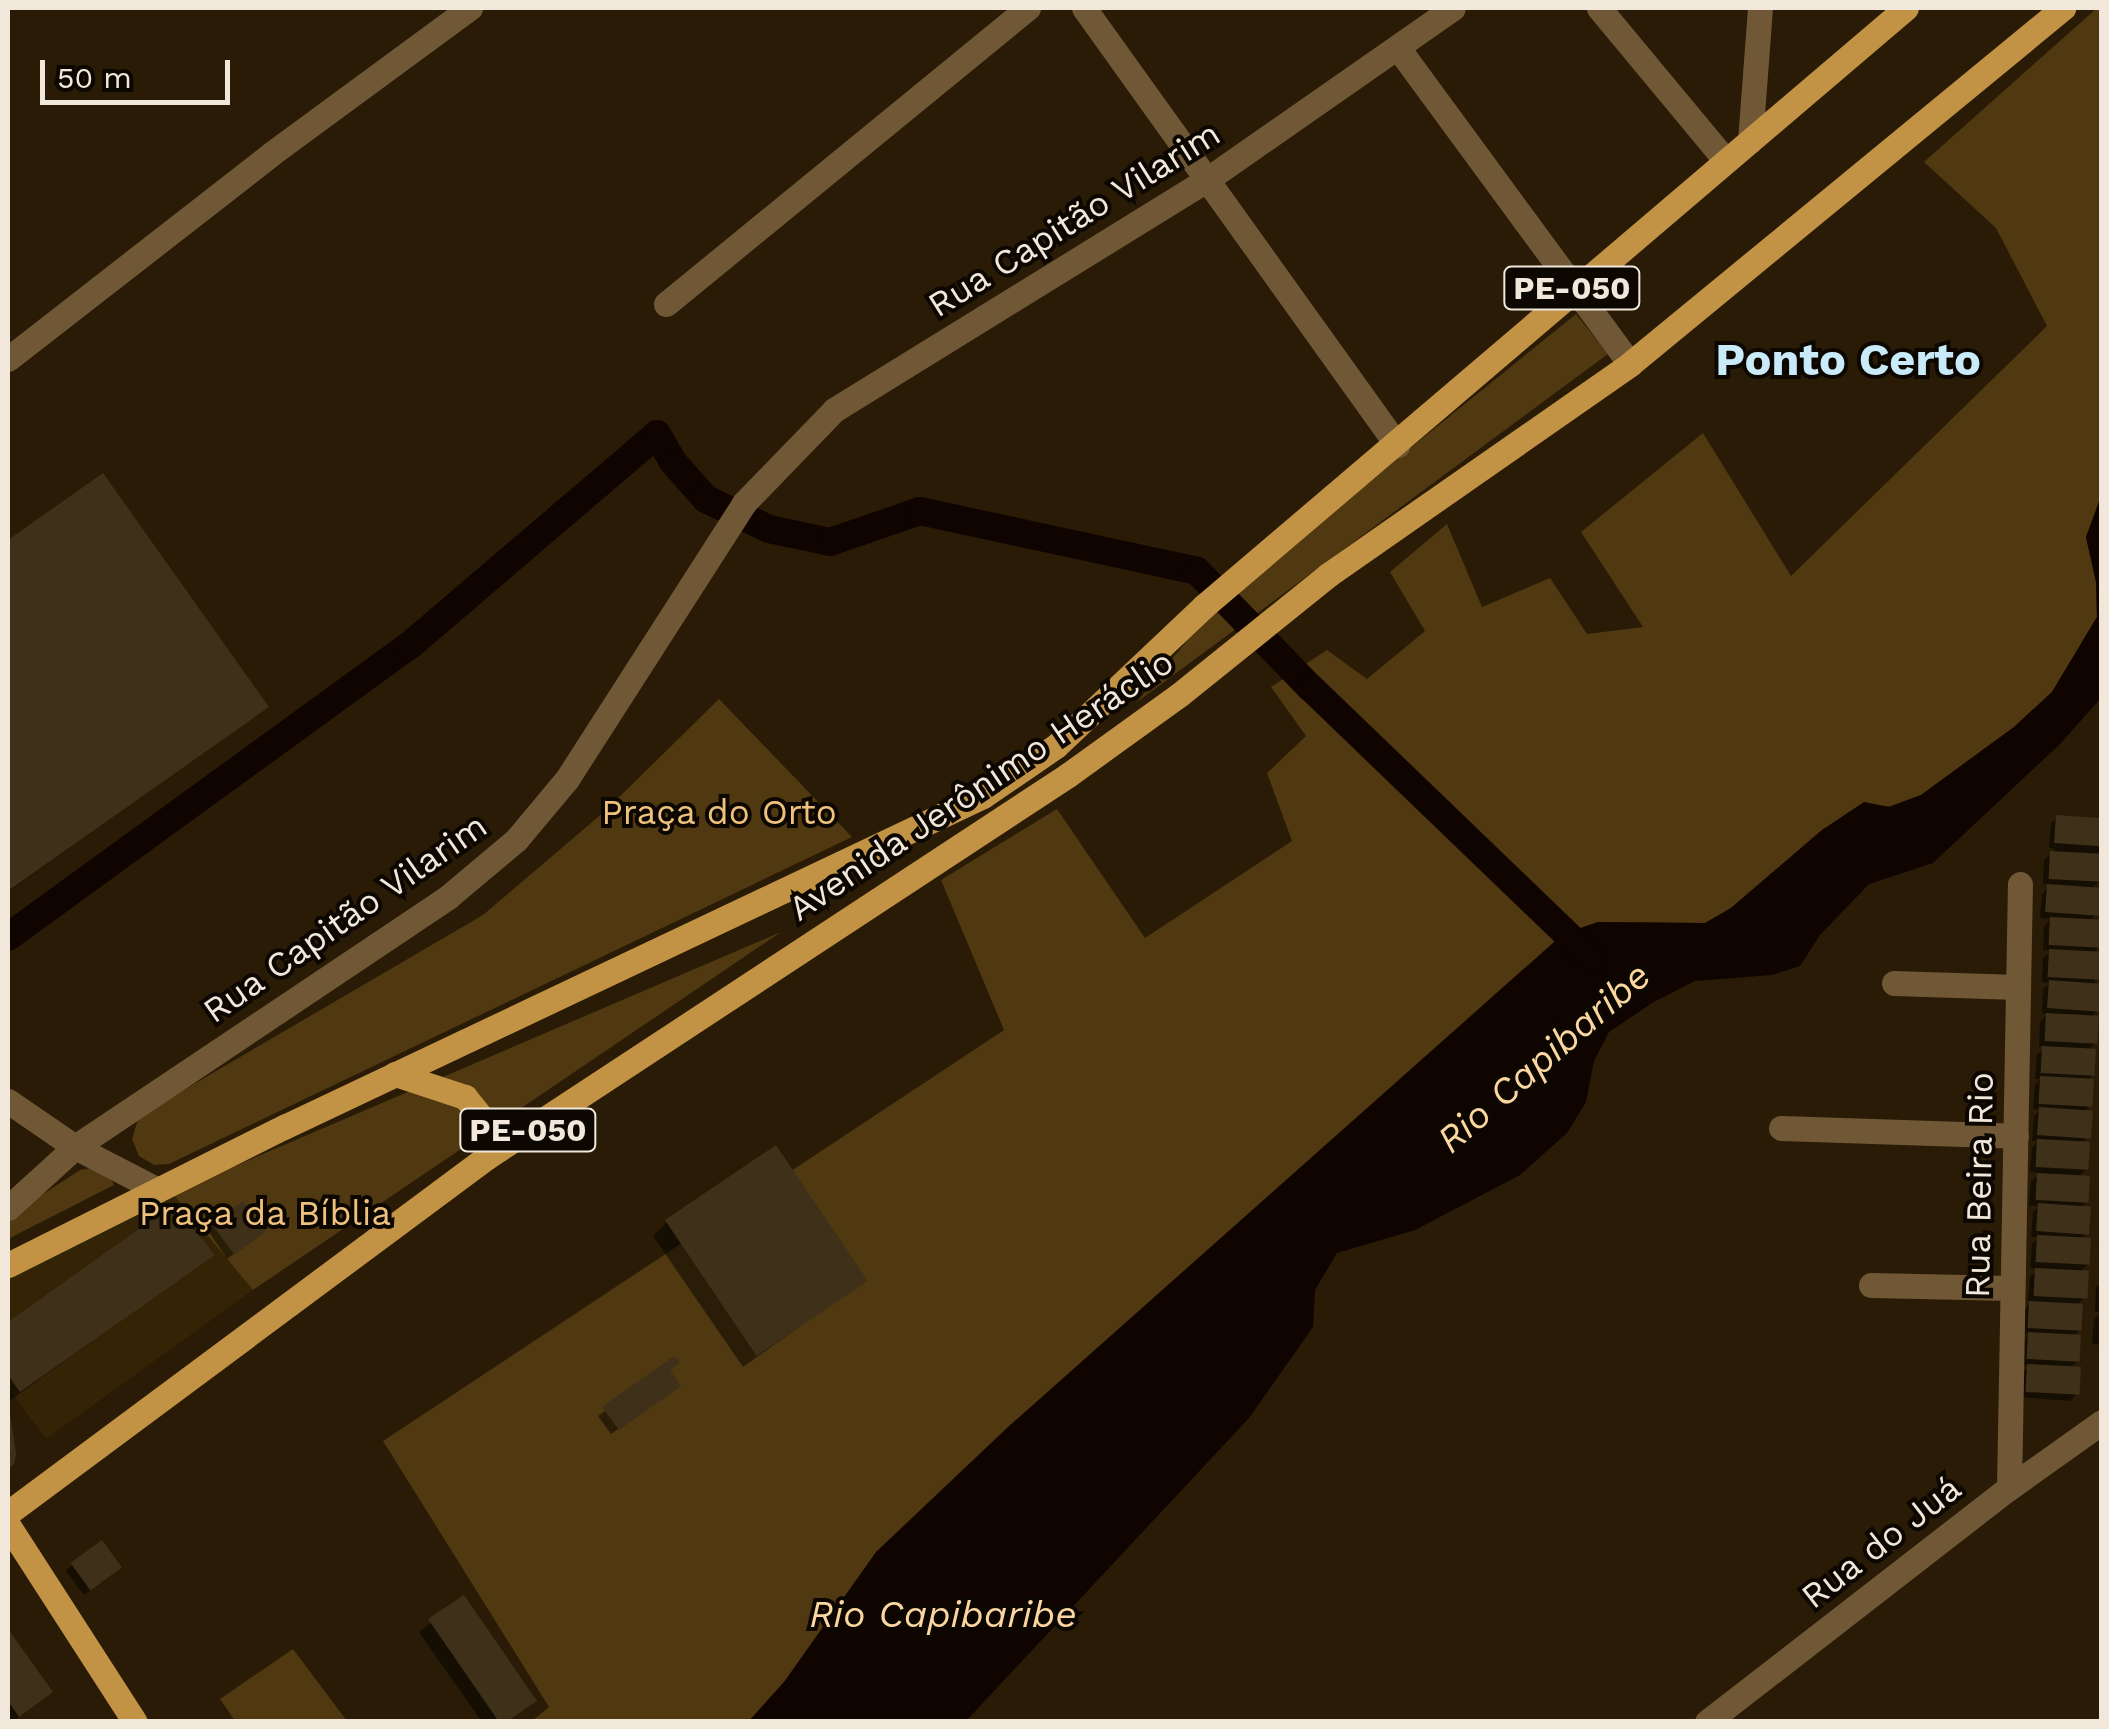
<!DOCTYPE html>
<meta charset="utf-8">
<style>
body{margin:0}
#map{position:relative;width:2109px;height:1729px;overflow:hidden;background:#291b05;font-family:"Work Sans",sans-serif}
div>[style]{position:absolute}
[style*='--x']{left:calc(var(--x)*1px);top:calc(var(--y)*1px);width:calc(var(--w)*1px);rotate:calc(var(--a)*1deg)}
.built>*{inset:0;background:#342305}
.green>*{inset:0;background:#503810}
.water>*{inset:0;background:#0f0400}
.shadow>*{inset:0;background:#0007}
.canal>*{height:28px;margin:-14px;padding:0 14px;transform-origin:14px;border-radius:14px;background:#0f0400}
.building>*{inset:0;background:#3f301a;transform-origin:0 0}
.minor>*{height:25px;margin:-12.5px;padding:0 12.5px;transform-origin:12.5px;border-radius:12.5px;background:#705836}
.tertiary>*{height:25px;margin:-12.5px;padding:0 12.5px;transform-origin:12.5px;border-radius:12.5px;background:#705836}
.primary>*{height:25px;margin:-12.5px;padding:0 12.5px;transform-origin:12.5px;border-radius:12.5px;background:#c39345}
span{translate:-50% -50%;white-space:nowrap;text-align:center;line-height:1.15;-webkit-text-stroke:8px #0d0702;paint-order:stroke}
.shield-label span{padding:2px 8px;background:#0d0702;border:2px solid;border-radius:8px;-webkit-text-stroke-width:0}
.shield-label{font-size:32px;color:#f1e8db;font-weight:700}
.street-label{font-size:35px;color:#f1e8db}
.park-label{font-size:35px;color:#eec17c}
.water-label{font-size:38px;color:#fbd6a0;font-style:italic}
.district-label{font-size:45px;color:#c9eaf9;font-weight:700}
.frame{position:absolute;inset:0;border:10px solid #f1e8db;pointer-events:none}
.scale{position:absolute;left:40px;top:60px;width:190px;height:45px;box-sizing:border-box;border:5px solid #f1e8db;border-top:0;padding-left:12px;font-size:30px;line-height:35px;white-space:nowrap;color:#f1e8db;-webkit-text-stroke:8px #0d0702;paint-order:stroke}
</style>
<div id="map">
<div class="built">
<div style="clip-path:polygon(172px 1193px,253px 1290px,46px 1439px,8px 1388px,8px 1279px)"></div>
</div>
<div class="green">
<div style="clip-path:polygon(2097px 8px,2101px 8px,2102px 496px,2086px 537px,2096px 582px,2097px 617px,2052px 692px,2014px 727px,1921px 795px,1822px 830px,1731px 908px,1705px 923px,1598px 922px,1563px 934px,784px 1682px,749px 1721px,532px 1721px,549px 1707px,383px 1441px,1004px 1030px,941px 880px,1057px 809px,1145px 938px,1292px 841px,1267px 773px,1306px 736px,1271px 687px,1327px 650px,1367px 679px,1425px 631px,1390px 572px,1447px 524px,1482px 607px,1550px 578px,1587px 634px,1643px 627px,1581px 532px,1703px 433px,1791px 576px,2047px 326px,1996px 228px,1924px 162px)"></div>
<div style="clip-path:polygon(1576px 314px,1608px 354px,1137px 702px,1199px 626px,1263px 567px)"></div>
<div style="clip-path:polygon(719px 699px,852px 837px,169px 1164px,154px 1165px,139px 1156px,132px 1139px,139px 1116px,483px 915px,605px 811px)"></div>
<div style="clip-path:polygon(781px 932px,253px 1290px,172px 1193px)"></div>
<div style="clip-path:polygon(97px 1167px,108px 1174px,114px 1185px,8px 1239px,8px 1222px,31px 1202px,80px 1170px)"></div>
<div style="clip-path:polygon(293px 1649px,347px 1721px,235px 1721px,220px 1699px)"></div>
</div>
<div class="water">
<div style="clip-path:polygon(2101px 496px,2101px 698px,2060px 744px,1933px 863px,1869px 884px,1820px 935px,1800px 966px,1772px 975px,1695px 981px,1652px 1003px,1609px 1032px,1594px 1061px,1586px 1102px,1567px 1133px,1520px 1175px,1415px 1230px,1337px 1253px,1315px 1290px,1313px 1327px,1249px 1418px,966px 1721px,749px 1721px,784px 1682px,876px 1552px,1008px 1427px,1563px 934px,1598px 922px,1705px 923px,1731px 908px,1822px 830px,1864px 802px,1890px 807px,1921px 795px,2014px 727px,2052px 692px,2097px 617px,2096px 582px,2086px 537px)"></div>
</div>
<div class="shadow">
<div style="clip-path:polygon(102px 476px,266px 707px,8px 892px,8px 543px)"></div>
<div style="clip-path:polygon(2057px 818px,2102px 821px,2102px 849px,2094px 856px,2099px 881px,2090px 890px,2096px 914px,2089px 922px,2099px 947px,2092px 954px,2098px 1010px,2090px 1018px,2095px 1043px,2087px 1051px,2092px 1076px,2086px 1081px,2089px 1106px,2083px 1113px,2088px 1137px,2081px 1144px,2086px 1169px,2077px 1178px,2086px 1203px,2080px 1208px,2087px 1233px,2080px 1240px,2087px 1265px,2078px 1273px,2084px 1298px,2076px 1306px,2079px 1331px,2072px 1337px,2077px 1362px,2070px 1369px,2076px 1394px,2070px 1401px,2020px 1397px,2022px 1373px,2029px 1366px,2021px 1365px,2022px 1341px,2029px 1334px,2022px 1334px,2024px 1310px,2032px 1301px,2028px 1301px,2030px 1277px,2038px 1269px,2030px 1268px,2032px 1244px,2039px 1237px,2031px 1237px,2033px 1212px,2039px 1206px,2029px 1206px,2031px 1182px,2040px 1173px,2030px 1172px,2032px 1148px,2038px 1141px,2032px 1141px,2034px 1117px,2040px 1110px,2033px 1109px,2035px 1085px,2040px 1079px,2035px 1079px,2037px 1055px,2045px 1047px,2039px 1046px,2040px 1022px,2048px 1014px,2042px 1014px,2043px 989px,2050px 983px,2042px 982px,2043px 958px,2051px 951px,2043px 950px,2044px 926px,2052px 919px,2040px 918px,2042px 894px,2050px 885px,2043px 884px,2044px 860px,2056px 849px,2049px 848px,2051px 824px)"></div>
<div style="clip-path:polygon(173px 1207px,212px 1255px,8px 1402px,8px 1326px)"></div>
<div style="clip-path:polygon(2102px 1220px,2102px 1246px,2098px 1245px)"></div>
<div style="clip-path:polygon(667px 1222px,865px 1280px,743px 1367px,653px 1236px)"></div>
<div style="clip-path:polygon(215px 1224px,256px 1237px,227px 1259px,208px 1230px)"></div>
<div style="clip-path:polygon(2102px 1282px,2102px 1312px,2095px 1312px,2096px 1287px)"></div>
<div style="clip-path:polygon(2102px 1312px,2102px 1345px,2092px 1344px,2094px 1320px)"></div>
<div style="clip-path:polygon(667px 1371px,671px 1392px,611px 1434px,598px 1416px)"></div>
<div style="clip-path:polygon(72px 1565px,113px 1574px,84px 1595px,66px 1571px)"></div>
<div style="clip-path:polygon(463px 1599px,534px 1700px,507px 1722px,482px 1722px,419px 1632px)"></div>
<div style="clip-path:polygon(8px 1634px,50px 1692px,13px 1722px,8px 1722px)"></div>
</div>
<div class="canal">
<div style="--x:8;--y:937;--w:495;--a:-36"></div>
<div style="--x:409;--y:646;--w:326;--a:-40.5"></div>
<div style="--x:657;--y:434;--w:32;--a:60"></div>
<div style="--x:673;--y:462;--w:50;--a:48.3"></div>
<div style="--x:706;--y:499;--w:70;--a:25.5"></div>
<div style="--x:769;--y:529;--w:62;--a:12"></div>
<div style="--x:830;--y:542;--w:95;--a:-19"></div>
<div style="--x:920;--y:511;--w:283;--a:12.2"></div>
<div style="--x:1197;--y:571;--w:162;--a:45.8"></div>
<div style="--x:1310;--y:687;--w:393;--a:43.9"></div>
</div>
<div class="building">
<div style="clip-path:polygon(103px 473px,269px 707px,8px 891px,8px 540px)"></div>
<div style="left:2056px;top:815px;width:46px;height:28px;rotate:4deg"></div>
<div style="left:2050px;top:851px;width:52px;height:28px;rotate:3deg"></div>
<div style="left:2047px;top:884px;width:54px;height:28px;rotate:4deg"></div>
<div style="left:2050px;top:917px;width:52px;height:28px;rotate:3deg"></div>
<div style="left:2049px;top:949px;width:53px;height:28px;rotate:3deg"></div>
<div style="left:2049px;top:980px;width:53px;height:28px;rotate:4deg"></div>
<div style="left:2046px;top:1013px;width:53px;height:28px;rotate:3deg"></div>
<div style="left:2042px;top:1046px;width:54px;height:27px;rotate:3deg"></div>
<div style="left:2040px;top:1076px;width:54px;height:28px;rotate:3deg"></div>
<div style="left:2039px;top:1107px;width:54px;height:28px;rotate:4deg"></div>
<div style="left:2037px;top:1139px;width:53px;height:28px;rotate:3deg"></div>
<div style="left:776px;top:1145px;width:164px;height:134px;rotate:56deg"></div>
<div style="left:2037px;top:1173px;width:53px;height:27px;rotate:3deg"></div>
<div style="left:243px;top:1201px;width:38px;height:39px;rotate:53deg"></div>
<div style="left:2038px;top:1203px;width:53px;height:28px;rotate:4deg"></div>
<div style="clip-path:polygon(174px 1204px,215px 1255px,20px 1392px,8px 1375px,8px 1322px)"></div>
<div style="left:2037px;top:1235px;width:54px;height:27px;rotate:3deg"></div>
<div style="left:2035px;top:1268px;width:54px;height:28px;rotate:3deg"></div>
<div style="left:2029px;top:1301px;width:54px;height:27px;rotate:3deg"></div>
<div style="left:2028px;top:1332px;width:53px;height:27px;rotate:3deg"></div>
<div style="clip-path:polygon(674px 1356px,680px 1363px,670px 1370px,681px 1386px,619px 1430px,602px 1407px)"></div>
<div style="left:2027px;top:1364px;width:54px;height:28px;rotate:3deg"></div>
<div style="clip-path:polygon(8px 1401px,16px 1454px,14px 1464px,8px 1469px)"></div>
<div style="left:102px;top:1540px;width:34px;height:39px;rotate:54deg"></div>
<div style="clip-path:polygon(464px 1595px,537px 1701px,506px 1722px,499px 1722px,428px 1619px)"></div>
<div style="clip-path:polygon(8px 1629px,53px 1692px,19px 1717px,8px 1701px)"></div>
</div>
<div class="minor">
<div style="--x:1084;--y:8;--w:538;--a:54.39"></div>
<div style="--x:1398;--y:48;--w:392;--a:53.7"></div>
<div style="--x:666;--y:304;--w:468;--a:-39.3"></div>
<div style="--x:1894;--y:983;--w:123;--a:1.9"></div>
<div style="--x:1781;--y:1128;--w:235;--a:1.9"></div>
<div style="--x:8;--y:1208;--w:91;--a:-42.3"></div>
<div style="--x:75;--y:1147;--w:449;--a:-33.8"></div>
<div style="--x:448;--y:897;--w:89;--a:-40"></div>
<div style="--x:516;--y:840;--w:80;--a:-50.1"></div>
<div style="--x:567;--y:779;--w:328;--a:-57.3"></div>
<div style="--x:744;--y:503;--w:129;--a:-45.9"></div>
<div style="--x:834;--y:410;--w:436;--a:-31.7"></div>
<div style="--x:1205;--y:181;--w:302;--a:-34.9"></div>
<div style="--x:1871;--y:1285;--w:140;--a:1.2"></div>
<div style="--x:2009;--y:1488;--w:604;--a:-88.96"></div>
<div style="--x:1707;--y:1722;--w:382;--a:-37.8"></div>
<div style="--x:2009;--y:1488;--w:114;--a:-35.4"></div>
</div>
<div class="tertiary">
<div style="--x:1599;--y:8;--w:197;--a:50.3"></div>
<div style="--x:1750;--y:141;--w:133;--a:-85.7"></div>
<div style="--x:8;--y:359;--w:333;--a:-37.9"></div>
<div style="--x:271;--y:154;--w:247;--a:-36.3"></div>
<div style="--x:8;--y:1101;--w:81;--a:34.5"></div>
<div style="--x:75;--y:1147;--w:91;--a:27.4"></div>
</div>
<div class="primary">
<div style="--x:395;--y:1074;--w:74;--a:18.2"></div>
<div style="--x:465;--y:1097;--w:36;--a:51"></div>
<div style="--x:488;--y:1125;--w:32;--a:92"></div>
<div style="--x:8;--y:1265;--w:309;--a:-26.6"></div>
<div style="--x:284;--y:1127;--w:773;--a:-25.34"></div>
<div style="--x:983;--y:796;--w:88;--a:-34.4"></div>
<div style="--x:1056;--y:746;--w:204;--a:-43.4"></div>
<div style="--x:1204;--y:606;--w:922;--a:-40.43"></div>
<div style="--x:8;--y:1513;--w:597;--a:-36.62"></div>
<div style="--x:487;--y:1157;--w:695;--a:-33.32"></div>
<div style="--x:1068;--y:775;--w:137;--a:-35.8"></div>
<div style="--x:1179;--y:695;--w:191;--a:-38.8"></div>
<div style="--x:1328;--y:575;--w:368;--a:-34.9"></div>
<div style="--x:1630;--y:364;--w:561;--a:-39.43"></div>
<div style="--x:8;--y:1525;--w:234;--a:57.2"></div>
</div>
<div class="shield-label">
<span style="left:1572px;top:288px">PE-050</span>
<span style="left:528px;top:1130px">PE-050</span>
</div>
<div class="street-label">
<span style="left:1074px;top:219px;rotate:-32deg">Rua Capitão Vilarim</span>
<span style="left:981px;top:785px;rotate:-34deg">Avenida Jerônimo Heráclio</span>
<span style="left:345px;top:918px;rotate:-35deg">Rua Capitão Vilarim</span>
<span style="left:1979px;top:1185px;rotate:-89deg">Rua Beira Rio</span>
<span style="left:1881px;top:1542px;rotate:-38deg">Rua do Juá</span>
</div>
<div class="park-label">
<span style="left:719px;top:812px">Praça do Orto</span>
<span style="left:265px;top:1213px">Praça da Bíblia</span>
</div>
<div class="water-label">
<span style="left:1544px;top:1058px;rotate:-41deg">Rio Capibaribe</span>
<span style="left:943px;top:1615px">Rio Capibaribe</span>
</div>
<div class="district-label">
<span style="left:1848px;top:360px">Ponto Certo</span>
</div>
<div class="frame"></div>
<div class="scale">50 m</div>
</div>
